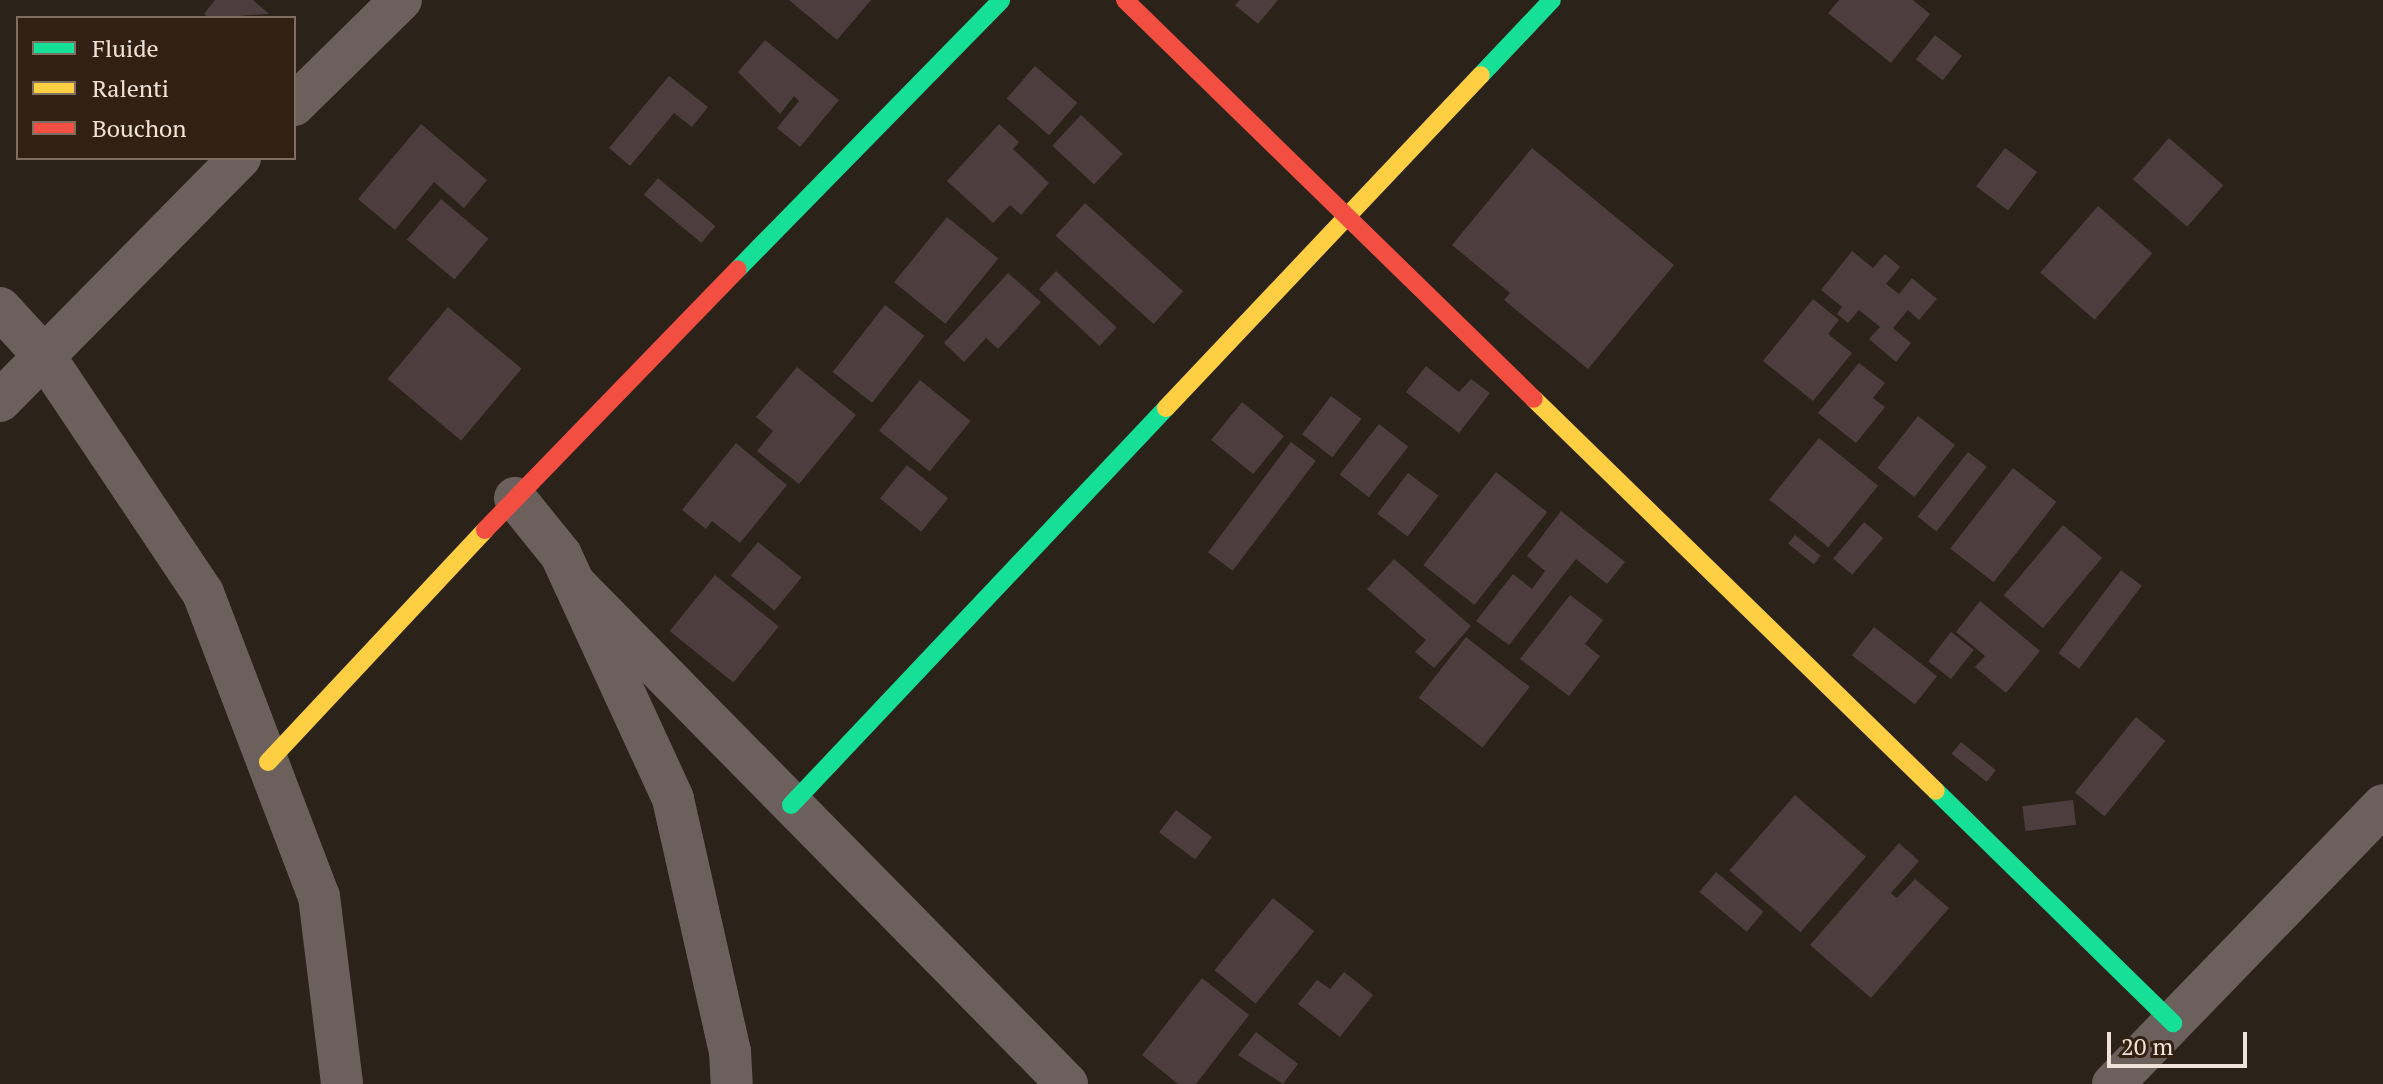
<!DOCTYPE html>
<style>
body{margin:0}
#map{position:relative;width:2383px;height:1084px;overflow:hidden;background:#2b2219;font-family:"PT Serif",serif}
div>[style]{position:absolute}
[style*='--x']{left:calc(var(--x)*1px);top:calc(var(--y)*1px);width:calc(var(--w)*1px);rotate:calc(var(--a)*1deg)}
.building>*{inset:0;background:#4e3d3f;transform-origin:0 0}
.street>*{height:42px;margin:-21px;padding:0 21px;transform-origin:21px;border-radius:21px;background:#6c605d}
.fast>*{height:18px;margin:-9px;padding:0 9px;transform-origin:9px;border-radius:9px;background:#16e098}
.slow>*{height:18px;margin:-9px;padding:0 9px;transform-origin:9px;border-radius:9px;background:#ffcf43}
.jam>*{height:18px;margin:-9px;padding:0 9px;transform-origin:9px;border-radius:9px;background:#f24e42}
span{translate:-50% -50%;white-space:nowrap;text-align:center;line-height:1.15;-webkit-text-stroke:7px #322112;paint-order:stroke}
.legend{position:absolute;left:16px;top:16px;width:280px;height:144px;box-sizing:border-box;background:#322112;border:2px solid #7e6f62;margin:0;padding:10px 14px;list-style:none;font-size:24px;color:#efe3d9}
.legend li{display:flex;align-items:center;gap:16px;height:40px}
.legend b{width:40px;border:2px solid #7e6f62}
.scale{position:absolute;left:2107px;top:1032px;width:140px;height:36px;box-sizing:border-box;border:4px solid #efe3d9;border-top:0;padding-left:10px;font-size:24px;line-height:28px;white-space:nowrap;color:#efe3d9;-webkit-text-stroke:6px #322112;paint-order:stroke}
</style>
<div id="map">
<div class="building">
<div style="clip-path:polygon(215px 0,253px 0,269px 14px,209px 18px,204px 14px)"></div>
<div style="clip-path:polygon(789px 0,871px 0,837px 40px)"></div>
<div style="clip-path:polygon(1240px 0,1278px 0,1258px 24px,1235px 5px)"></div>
<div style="clip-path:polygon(1839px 0,1913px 0,1930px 14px,1891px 63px,1828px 13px)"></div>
<div style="left:1935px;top:35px;width:34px;height:31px;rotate:38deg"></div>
<div style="clip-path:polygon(765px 40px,839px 100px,800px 147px,777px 128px,799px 101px,794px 96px,780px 114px,738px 72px)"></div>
<div style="left:1035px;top:66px;width:56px;height:43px;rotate:41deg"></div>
<div style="clip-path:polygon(669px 76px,708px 107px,692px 127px,674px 113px,630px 166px,609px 148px)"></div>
<div style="left:1081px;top:115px;width:57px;height:42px;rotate:43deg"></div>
<div style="clip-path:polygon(421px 124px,487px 180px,464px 208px,434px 182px,395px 230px,358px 199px)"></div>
<div style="clip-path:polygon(999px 124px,1019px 142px,1013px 149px,1049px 183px,1021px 215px,1010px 205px,993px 223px,947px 181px)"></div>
<div style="left:2169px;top:138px;width:72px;height:55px;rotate:41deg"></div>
<div style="clip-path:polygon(1532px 148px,1674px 265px,1588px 369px,1504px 300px,1510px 293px,1452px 245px)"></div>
<div style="left:2005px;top:148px;width:40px;height:48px;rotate:37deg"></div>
<div style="left:658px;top:178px;width:75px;height:22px;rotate:40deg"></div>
<div style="left:441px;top:199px;width:62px;height:53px;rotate:40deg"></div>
<div style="left:1085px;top:203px;width:132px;height:44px;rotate:42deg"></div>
<div style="left:2098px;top:206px;width:72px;height:88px;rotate:41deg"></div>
<div style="left:947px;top:217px;width:66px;height:84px;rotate:39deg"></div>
<div style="clip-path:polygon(1852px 251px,1873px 268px,1885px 254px,1900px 267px,1886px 284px,1899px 294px,1912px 278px,1937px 299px,1919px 320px,1908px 310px,1893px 328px,1911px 343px,1896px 362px,1869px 339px,1880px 327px,1859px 310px,1848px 323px,1837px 314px,1842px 307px,1821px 290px)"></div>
<div style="left:1056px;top:271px;width:83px;height:25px;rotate:43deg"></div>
<div style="clip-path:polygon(1008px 273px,1041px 302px,998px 349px,986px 338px,964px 362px,944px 343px)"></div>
<div style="clip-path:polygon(1813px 299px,1839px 320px,1828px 334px,1852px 353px,1813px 401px,1763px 361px)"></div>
<div style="left:885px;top:305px;width:50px;height:85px;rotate:38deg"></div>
<div style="left:448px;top:307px;width:96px;height:94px;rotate:40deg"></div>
<div style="clip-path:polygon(1859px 363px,1885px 383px,1873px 398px,1885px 407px,1856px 443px,1818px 413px)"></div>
<div style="clip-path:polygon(1426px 366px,1459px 392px,1471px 379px,1490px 393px,1459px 433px,1406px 392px)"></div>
<div style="clip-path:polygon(797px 367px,856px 415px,799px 484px,757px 451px,773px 431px,756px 417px)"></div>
<div style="left:920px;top:380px;width:65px;height:65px;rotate:39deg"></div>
<div style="left:1331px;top:396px;width:38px;height:48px;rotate:37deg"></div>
<div style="left:1242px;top:402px;width:54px;height:49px;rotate:39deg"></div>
<div style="left:1918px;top:416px;width:47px;height:66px;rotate:38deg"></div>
<div style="left:1379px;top:424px;width:37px;height:64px;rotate:38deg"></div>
<div style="left:1819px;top:438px;width:76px;height:79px;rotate:39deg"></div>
<div style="left:1291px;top:442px;width:31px;height:138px;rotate:37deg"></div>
<div style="clip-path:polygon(736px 443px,787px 485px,740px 543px,712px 521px,706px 529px,682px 510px)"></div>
<div style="left:1968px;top:452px;width:24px;height:82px;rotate:38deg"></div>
<div style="left:907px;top:465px;width:53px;height:43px;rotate:39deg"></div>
<div style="left:2013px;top:468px;width:55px;height:102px;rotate:38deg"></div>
<div style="left:1496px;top:472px;width:65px;height:118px;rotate:38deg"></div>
<div style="left:1408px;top:473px;width:38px;height:51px;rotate:37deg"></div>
<div style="clip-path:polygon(1561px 511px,1625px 562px,1607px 584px,1576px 559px,1509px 645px,1476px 621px,1513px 574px,1532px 589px,1545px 571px,1527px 556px)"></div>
<div style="left:1864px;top:522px;width:25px;height:48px;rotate:40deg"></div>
<div style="left:2063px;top:525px;width:51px;height:92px;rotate:40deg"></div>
<div style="left:1795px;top:535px;width:33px;height:11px;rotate:39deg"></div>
<div style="left:758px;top:542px;width:56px;height:43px;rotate:39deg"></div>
<div style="clip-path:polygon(1394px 559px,1471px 626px,1434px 668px,1415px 652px,1426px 640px,1367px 589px)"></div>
<div style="left:2121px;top:570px;width:26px;height:104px;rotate:37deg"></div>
<div style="left:715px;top:575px;width:82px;height:72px;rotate:39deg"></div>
<div style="clip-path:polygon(1570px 595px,1603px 620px,1585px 644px,1600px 656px,1569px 696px,1520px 659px)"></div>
<div style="clip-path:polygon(1980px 601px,2040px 651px,2006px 693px,1975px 667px,1985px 656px,1956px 632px)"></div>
<div style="left:1874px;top:627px;width:80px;height:36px;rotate:38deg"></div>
<div style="left:1951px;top:632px;width:29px;height:37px;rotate:38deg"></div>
<div style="left:1466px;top:637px;width:81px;height:77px;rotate:38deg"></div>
<div style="left:2136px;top:717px;width:38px;height:97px;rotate:39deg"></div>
<div style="left:1961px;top:742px;width:45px;height:15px;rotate:39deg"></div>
<div style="left:1795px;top:795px;width:94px;height:100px;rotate:41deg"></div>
<div style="left:2073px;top:800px;width:25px;height:51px;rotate:83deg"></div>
<div style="left:1176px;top:810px;width:45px;height:28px;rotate:37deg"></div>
<div style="clip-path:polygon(1899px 843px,1919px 861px,1891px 893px,1897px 898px,1915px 879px,1949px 908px,1871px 998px,1810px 945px)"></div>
<div style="left:1716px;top:872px;width:62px;height:26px;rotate:40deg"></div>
<div style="left:1273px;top:898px;width:53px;height:93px;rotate:39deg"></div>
<div style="clip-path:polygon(1344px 972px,1373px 995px,1340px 1037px,1298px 1004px,1317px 980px,1330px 989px)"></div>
<div style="clip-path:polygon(1202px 978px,1249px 1015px,1196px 1084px,1178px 1084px,1142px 1055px)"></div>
<div style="clip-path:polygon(1256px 1032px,1298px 1064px,1283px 1084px,1238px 1055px)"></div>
</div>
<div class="street">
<div style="--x:294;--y:105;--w:150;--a:-44.5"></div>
<div style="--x:0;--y:308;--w:67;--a:47.4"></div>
<div style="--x:45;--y:357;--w:284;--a:56.2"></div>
<div style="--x:203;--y:593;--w:324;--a:69.1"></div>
<div style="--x:319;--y:896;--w:189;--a:83"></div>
<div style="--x:0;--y:401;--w:342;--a:-45.4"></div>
<div style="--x:515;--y:498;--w:73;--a:51.1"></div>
<div style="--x:561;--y:555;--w:268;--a:65.3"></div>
<div style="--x:673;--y:799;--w:258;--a:77.3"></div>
<div style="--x:730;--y:1051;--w:33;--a:87"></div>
<div style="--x:574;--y:583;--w:703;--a:45.46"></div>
<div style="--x:2113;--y:1084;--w:388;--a:-45.9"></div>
</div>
<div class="fast">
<div style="--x:1481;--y:75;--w:103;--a:-46.6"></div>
<div style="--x:738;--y:269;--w:376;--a:-45.6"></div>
<div style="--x:1936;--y:791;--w:332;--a:44.4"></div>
<div style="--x:791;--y:805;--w:546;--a:-46.63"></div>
</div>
<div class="slow">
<div style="--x:1534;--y:399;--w:561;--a:44.28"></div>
<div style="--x:1166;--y:408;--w:458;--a:-46.6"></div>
<div style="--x:268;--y:762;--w:318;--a:-46.9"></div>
</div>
<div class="jam">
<div style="--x:1125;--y:0;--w:571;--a:44.29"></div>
<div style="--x:485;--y:530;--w:363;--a:-45.9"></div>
</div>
<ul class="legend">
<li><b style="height:10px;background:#16e098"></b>Fluide</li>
<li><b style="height:10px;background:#ffcf43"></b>Ralenti</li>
<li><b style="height:10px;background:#f24e42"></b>Bouchon</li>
</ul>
<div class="scale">20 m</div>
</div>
